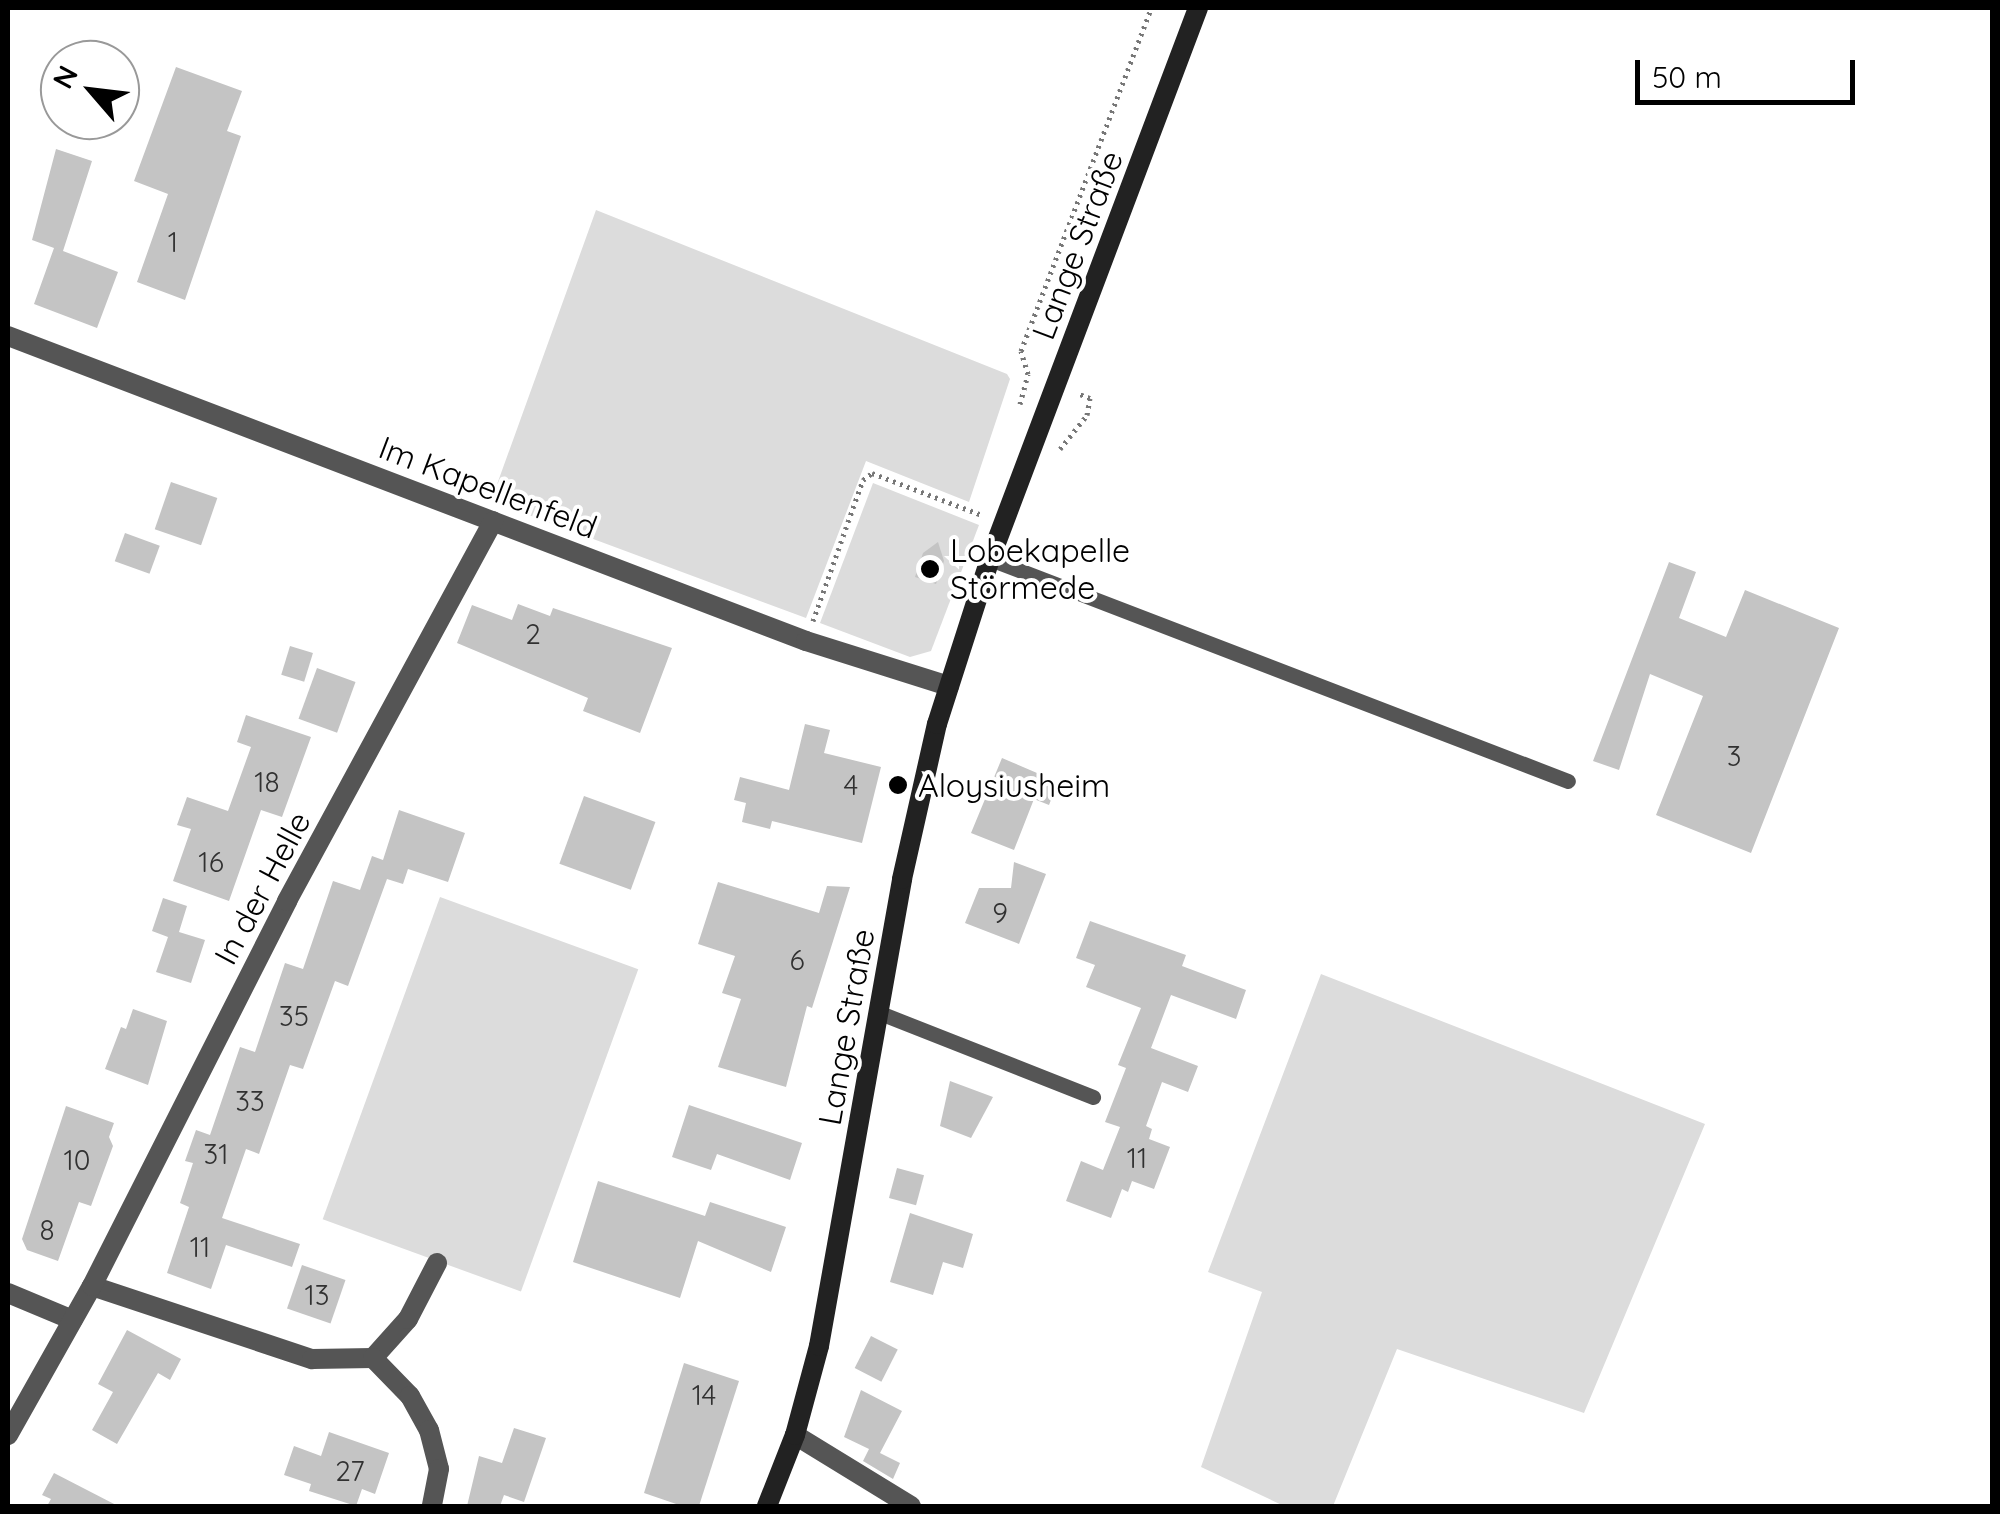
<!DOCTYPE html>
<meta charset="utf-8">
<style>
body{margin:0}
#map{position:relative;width:2000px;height:1514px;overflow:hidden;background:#fff;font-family:Quicksand,sans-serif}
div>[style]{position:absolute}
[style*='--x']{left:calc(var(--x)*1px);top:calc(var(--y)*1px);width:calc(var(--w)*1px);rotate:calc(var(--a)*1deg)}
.green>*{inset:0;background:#dcdcdc;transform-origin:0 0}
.building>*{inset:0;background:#c4c4c4;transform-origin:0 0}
.path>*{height:5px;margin-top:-2.5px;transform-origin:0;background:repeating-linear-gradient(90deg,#777 0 2.5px,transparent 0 7.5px)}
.lane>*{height:15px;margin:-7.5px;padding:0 7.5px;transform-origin:7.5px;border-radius:7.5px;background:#555}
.street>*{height:20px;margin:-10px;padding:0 10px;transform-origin:10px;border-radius:10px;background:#555}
.secondary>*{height:20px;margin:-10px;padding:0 10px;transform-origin:10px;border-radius:10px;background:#222}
.dots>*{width:28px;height:28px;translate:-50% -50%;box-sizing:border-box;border:5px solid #fff;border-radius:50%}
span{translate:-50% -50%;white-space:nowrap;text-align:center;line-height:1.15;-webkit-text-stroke:8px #fff;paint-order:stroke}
.number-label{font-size:28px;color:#313131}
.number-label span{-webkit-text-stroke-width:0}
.street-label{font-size:32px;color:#000}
.poi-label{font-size:32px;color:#000}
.left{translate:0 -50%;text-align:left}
.frame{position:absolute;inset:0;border:10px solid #000;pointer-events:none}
.north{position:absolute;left:40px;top:40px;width:100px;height:100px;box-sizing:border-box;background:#fff;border:2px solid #999;border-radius:50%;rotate:298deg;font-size:28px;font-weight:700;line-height:40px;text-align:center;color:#000}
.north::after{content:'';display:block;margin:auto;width:35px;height:45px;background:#000;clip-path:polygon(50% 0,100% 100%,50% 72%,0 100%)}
.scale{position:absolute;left:1635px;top:60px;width:220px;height:45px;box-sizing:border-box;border:5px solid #000;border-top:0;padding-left:12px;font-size:30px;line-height:35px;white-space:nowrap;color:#000;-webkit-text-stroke:8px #fff;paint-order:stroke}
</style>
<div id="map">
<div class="green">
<div style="clip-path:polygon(596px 210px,1007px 374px,1010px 379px,969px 502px,866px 461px,806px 618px,491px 501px)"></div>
<div style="clip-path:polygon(873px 483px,979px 525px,931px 651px,910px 657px,820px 623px)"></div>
<div style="left:440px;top:897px;width:211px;height:343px;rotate:20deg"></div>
<div style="clip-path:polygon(1321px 974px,1705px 1124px,1584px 1413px,1397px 1349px,1333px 1506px,1284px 1506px,1201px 1467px,1262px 1292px,1208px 1272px)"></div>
</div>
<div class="building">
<div style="clip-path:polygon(176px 67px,242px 91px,227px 131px,241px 136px,185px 300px,137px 282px,168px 194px,134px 181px)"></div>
<div style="clip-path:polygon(56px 149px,92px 161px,63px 251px,118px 272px,97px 328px,34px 304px,54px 248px,32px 240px)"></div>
<div style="left:171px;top:482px;width:49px;height:50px;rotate:19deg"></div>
<div style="left:125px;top:533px;width:37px;height:30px;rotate:20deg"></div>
<div style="clip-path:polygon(938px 542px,944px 561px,936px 584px,915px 577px,923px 553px)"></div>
<div style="clip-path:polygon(1669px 562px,1696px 572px,1679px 618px,1726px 637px,1745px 590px,1839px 628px,1751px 853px,1656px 815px,1703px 696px,1650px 674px,1619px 770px,1593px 761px)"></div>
<div style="clip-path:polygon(518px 604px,550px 616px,553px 608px,672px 648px,640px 733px,583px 711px,588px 698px,457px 643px,472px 605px,512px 620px)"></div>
<div style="left:290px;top:646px;width:24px;height:30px;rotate:17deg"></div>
<div style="left:317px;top:668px;width:41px;height:54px;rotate:20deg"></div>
<div style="clip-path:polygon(246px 715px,311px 737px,282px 817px,261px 810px,229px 901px,173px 881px,191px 829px,177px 825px,187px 797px,228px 811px,251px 747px,237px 742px)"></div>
<div style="clip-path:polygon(805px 724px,830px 730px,824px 753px,881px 767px,862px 843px,772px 821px,770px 829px,742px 822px,746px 803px,734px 800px,740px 777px,789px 790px)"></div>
<div style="clip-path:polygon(1002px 758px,1058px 782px,1049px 805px,1034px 799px,1014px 850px,971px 833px)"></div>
<div style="left:584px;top:796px;width:76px;height:72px;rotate:20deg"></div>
<div style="clip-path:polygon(399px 810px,465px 833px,448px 882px,408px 869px,403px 884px,387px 879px,348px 986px,335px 981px,303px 1069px,290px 1065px,259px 1154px,246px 1149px,222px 1218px,300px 1244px,292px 1267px,226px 1245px,211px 1289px,167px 1273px,189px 1207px,180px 1203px,193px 1163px,185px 1161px,196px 1130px,210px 1135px,240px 1047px,255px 1052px,285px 963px,303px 969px,333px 881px,360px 890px,372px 856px,383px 860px)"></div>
<div style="clip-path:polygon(1014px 862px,1046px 874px,1019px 944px,965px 923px,979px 888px,1011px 888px)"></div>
<div style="clip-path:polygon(718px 882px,819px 913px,827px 886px,850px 887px,812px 1008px,807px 1006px,786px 1087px,718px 1067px,741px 999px,722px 993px,735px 956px,698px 944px)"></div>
<div style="clip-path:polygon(163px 898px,187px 906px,179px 932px,205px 940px,191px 983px,156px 972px,168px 937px,152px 931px)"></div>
<div style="clip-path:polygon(1090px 921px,1186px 955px,1182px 966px,1246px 990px,1236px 1019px,1171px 995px,1151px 1048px,1198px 1066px,1188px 1092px,1162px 1082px,1146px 1126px,1152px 1129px,1149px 1139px,1170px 1147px,1154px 1189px,1132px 1181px,1128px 1192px,1122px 1189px,1111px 1218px,1066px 1201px,1081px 1161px,1103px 1170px,1120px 1127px,1105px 1122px,1126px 1068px,1118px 1065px,1141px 1008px,1086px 987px,1095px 965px,1076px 958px)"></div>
<div style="clip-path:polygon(133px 1009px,167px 1021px,148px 1085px,105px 1069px,121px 1027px,126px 1029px)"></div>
<div style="clip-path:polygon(950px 1081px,993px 1097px,971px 1138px,940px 1126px)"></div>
<div style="clip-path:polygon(689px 1105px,802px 1143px,790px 1180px,717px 1154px,711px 1170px,672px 1157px)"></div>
<div style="clip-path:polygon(66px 1106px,114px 1123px,109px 1137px,113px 1146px,91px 1206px,79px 1202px,58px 1261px,27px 1250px,22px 1239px)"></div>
<div style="left:897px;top:1168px;width:28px;height:31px;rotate:15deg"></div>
<div style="clip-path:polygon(598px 1181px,705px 1216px,710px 1202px,786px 1227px,771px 1272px,698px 1241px,680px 1298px,573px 1262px)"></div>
<div style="clip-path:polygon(910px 1213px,973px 1234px,963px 1268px,943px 1262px,933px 1295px,890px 1282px)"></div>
<div style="left:302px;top:1265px;width:46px;height:46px;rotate:19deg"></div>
<div style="clip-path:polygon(127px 1330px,181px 1359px,170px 1380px,158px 1373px,117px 1444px,92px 1430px,113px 1392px,98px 1384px)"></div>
<div style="left:871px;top:1336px;width:30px;height:36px;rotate:27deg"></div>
<div style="clip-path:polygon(684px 1363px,739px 1381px,699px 1506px,682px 1506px,644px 1493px)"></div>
<div style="clip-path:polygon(861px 1390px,902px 1411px,880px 1453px,900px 1463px,893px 1479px,863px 1461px,869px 1449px,844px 1437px)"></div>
<div style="clip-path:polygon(514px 1428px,546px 1438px,524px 1502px,504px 1495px,500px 1506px,467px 1506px,479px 1456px,502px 1463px)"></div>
<div style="clip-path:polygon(329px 1432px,389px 1453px,375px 1494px,362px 1489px,356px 1506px,309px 1491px,311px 1484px,284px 1475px,294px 1446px,321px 1456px)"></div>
<div style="clip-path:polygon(54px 1473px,118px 1506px,47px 1506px,51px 1499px,42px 1495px)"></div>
</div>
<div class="path">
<div style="--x:1020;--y:404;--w:31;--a:-75"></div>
<div style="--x:1028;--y:374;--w:24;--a:-107"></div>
<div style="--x:1021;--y:351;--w:367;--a:-69.2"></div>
<div style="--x:1060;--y:449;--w:43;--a:-51.5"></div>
<div style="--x:1087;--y:415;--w:17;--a:-80"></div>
<div style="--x:1090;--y:398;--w:14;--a:-159"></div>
<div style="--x:813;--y:621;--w:150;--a:-70.5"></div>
<div style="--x:863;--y:480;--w:11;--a:-38"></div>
<div style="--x:872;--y:473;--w:118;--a:20.9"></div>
</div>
<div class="lane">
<div style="--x:990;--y:559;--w:619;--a:21.01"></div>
<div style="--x:880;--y:1013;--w:229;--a:21.5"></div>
</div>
<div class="street">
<div style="--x:8;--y:336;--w:854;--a:20.92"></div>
<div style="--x:806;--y:641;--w:150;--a:17.5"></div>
<div style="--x:92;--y:1286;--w:232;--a:18.4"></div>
<div style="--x:312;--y:1359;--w:61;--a:-0.9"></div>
<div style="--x:373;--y:1358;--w:52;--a:-48.1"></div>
<div style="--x:408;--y:1319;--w:63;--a:-62.6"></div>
<div style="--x:8;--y:1293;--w:70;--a:22.6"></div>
<div style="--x:373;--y:1358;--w:53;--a:45.8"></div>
<div style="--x:410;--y:1396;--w:39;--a:61"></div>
<div style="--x:429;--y:1430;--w:40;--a:75.6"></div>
<div style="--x:439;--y:1469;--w:38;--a:101"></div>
<div style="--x:8;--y:1435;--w:171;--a:-60.6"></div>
<div style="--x:92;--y:1286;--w:432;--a:-63.1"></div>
<div style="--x:287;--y:901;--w:432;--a:-61.5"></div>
<div style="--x:795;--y:1435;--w:136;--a:31.5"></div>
</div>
<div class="secondary">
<div style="--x:767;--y:1506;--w:76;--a:-68.5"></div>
<div style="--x:795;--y:1435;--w:92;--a:-74.9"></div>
<div style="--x:819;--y:1346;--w:474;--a:-79.9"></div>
<div style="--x:902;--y:879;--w:159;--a:-77.3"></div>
<div style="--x:937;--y:724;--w:173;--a:-72.2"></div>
<div style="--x:990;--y:559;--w:589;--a:-69.32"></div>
</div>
<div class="dots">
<div style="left:930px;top:569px;background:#000"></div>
<div style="left:898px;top:785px;background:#000"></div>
</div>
<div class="number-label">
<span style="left:173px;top:242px">1</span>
<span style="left:533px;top:634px">2</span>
<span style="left:1734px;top:756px">3</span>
<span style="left:267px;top:782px">18</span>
<span style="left:851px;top:785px">4</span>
<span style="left:211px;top:862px">16</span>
<span style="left:1000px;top:913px">9</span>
<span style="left:797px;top:960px">6</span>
<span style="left:294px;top:1016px">35</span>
<span style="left:250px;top:1101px">33</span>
<span style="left:216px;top:1154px">31</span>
<span style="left:1137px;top:1158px">11</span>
<span style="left:77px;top:1160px">10</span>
<span style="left:47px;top:1230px">8</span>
<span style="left:200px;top:1247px">11</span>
<span style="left:317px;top:1295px">13</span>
<span style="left:704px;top:1395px">14</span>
<span style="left:350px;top:1471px">27</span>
</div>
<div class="street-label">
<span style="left:1077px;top:245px;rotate:-69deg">Lange Straße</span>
<span style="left:488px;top:487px;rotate:21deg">Im Kapellenfeld</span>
<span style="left:262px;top:888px;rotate:-62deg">In der Helle</span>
<span style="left:846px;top:1027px;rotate:-80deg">Lange Straße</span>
</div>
<div class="poi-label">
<span class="left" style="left:950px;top:569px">Lobekapelle<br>Störmede</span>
<span class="left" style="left:918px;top:785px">Aloysiusheim</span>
</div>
<div class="frame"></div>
<div class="north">N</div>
<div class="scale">50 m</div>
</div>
